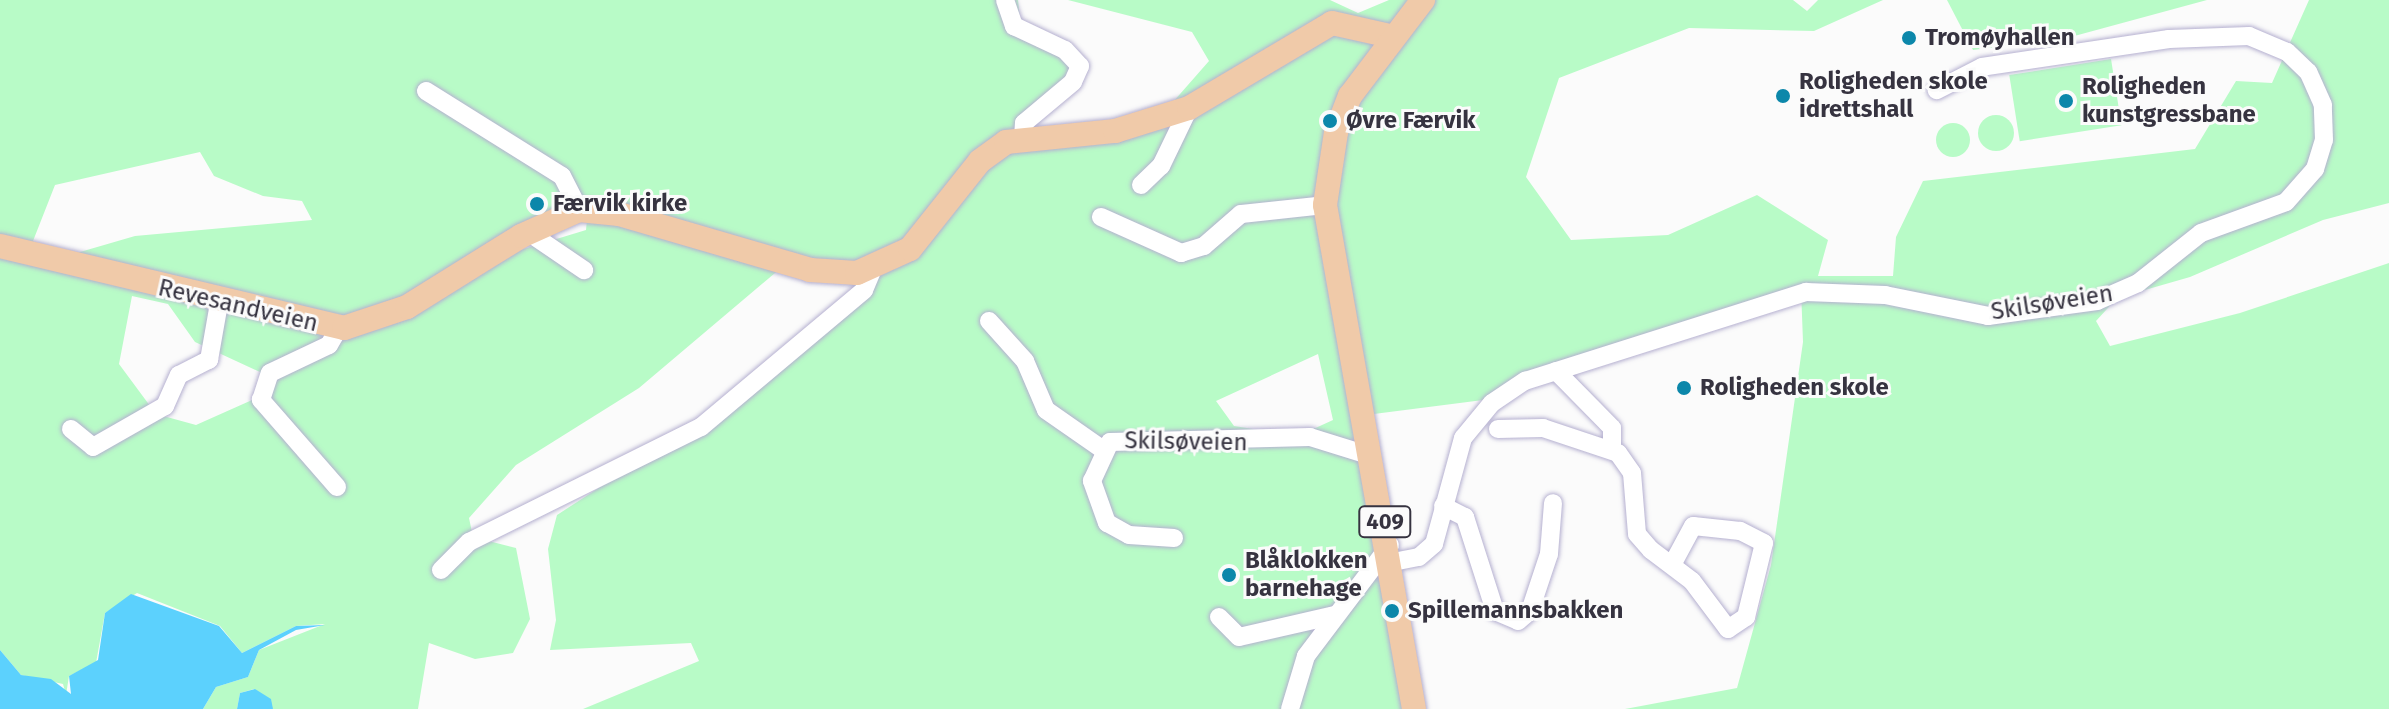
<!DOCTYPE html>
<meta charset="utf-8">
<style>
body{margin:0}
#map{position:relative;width:2389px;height:709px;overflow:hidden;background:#fbfbfb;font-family:"Fira Sans",sans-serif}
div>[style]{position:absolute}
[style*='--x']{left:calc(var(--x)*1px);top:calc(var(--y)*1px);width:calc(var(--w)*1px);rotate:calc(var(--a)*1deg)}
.green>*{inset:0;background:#b8fbc7;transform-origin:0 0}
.round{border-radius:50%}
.water>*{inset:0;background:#5cd1fd}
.roads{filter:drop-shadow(0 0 2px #b5b0d0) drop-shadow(0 0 2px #b5b0d0)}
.minor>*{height:18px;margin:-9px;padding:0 9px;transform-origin:9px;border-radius:9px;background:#fff}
.major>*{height:24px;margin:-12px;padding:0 12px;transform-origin:12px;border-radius:12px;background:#f0caa9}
.dots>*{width:22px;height:22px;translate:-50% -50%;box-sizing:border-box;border:4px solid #fbfbfb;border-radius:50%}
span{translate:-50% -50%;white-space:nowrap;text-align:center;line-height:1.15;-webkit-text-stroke:6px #fbfbfb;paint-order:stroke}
.shield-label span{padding:2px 6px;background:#fbfbfb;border:2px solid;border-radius:6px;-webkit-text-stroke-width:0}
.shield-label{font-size:22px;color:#363340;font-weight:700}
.poi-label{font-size:24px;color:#363340;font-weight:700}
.left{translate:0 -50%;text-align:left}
.street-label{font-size:24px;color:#363340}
</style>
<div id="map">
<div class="green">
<div style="clip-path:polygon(evenodd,0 0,1018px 0,1020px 19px,1083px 59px,1077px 79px,1029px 129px,1036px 133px,1106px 129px,1173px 102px,1209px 61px,1192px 32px,1068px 0,1330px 0,1358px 13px,1389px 0,1793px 0,1807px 11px,1818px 0,1883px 0,1814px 31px,1689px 28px,1559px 78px,1526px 177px,1571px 240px,1668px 235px,1757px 195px,1828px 240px,1818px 276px,1893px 276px,1896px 237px,1923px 181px,2195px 149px,2236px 81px,2272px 83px,2309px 0,2389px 0,2389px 203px,2323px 220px,2190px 277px,2117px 298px,2096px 321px,2110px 346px,2240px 313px,2389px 263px,2389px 709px,1625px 709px,1737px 688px,1771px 565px,1803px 342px,1801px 289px,1551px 372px,1491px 399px,1366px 415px,1418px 709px,525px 709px,583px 709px,699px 661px,691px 643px,550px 650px,556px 620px,548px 549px,557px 515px,739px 397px,873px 279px,781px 268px,639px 388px,516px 465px,469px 518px,473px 537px,516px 548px,530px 619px,513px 653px,475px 659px,429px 643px,418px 709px,273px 709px,254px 689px,240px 693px,237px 709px,203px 709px,216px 687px,248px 677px,259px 650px,325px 624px,296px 626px,242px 653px,220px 626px,137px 593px,105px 613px,96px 663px,69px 676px,66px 695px,63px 684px,21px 675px,0 650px,0 0,200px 152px,214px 176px,263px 196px,302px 201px,312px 220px,135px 236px,56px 259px,33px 241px,55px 185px,200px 152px,0 0,618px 211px,723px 243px,587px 219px,586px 230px,465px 267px,461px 264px,497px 254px,514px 240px,509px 234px,554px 213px,618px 211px,0 0,132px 296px,168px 304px,195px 342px,260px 372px,261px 396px,196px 425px,156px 414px,119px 364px,132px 296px,0 0,1318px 354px,1333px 420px,1298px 436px,1234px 426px,1216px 401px,1318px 354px)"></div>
<div style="clip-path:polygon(1947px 0,2207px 0,2067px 38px,1973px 50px)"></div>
<div style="left:2111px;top:59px;width:67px;height:103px;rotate:81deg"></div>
<div class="round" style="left:1978px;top:115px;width:36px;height:36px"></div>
<div class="round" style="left:1936px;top:123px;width:34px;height:34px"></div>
</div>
<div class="water">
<div style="clip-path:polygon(131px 594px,219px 626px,242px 653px,296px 626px,325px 625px,296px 630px,259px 650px,248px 677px,216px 687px,203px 709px,0 709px,0 650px,21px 675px,51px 679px,71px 694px,69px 676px,98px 660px,105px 613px)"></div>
<div style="clip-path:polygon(255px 689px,271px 699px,273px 709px,237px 709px,240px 693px)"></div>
</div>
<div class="roads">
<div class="minor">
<div style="--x:1005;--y:0;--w:28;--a:71"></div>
<div style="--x:1014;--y:26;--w:56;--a:25.2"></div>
<div style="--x:1065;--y:50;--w:22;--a:47"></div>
<div style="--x:1080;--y:66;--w:17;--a:114"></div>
<div style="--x:1073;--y:82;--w:64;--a:140.1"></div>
<div style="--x:1024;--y:123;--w:14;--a:94"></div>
<div style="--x:426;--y:91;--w:160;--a:32"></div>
<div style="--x:562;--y:176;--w:38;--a:63"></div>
<div style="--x:1141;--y:185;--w:28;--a:-44"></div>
<div style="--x:1161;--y:166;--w:64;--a:-64.2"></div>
<div style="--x:1101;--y:217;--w:88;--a:24.2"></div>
<div style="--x:1181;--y:253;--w:24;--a:-17"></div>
<div style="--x:1204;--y:246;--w:49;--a:-40.9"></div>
<div style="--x:1241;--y:214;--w:84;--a:-6.1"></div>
<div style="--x:528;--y:232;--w:68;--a:34.2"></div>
<div style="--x:989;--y:321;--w:54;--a:48"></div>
<div style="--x:1025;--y:361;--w:53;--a:66.8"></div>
<div style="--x:1046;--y:410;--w:68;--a:34.9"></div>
<div style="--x:1556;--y:371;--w:80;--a:45.5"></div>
<div style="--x:1612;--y:428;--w:20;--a:90"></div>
<div style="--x:71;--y:429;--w:28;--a:39"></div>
<div style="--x:93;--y:447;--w:83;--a:-29.7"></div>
<div style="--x:165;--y:406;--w:34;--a:-66"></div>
<div style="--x:179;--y:375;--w:34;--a:-27"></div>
<div style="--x:209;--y:360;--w:58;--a:-80"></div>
<div style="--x:1498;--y:429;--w:45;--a:-1.3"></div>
<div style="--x:1543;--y:428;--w:79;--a:18.4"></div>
<div style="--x:1618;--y:453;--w:24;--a:55"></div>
<div style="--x:1632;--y:473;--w:61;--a:85.3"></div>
<div style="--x:1637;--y:534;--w:21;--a:49"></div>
<div style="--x:1651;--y:550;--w:51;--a:37.1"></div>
<div style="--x:1692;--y:581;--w:60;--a:53.1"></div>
<div style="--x:1728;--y:629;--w:22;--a:-34"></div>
<div style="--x:1746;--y:617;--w:76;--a:-76.3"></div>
<div style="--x:1764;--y:543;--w:27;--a:-153"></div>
<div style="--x:1740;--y:531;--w:47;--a:-173.9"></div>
<div style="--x:1693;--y:526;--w:44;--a:118.3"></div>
<div style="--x:337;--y:487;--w:116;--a:-131.1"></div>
<div style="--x:261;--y:400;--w:28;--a:-72"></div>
<div style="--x:270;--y:373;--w:65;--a:-25.4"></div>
<div style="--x:329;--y:345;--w:20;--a:-60"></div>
<div style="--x:1443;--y:506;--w:25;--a:27"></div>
<div style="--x:1465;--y:517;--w:99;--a:72.3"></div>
<div style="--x:1495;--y:611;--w:25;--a:23"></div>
<div style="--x:1518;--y:621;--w:16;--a:-40"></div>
<div style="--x:1530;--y:611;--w:60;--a:-71.6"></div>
<div style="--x:1549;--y:554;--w:51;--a:-85.5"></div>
<div style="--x:1174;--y:538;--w:45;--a:-176.2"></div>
<div style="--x:1129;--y:535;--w:25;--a:-151"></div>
<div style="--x:1107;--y:523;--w:45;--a:-109.7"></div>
<div style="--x:1092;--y:481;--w:43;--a:-65.2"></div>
<div style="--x:1110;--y:442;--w:200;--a:-1.4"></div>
<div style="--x:1310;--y:437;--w:64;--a:17.3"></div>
<div style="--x:1393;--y:562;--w:26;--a:-11"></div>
<div style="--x:1419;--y:557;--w:20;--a:-41"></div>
<div style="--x:1434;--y:544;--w:110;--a:-74.7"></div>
<div style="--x:1463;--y:438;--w:45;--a:-50.4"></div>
<div style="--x:1492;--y:403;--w:40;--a:-34"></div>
<div style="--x:1525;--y:381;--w:295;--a:-17.6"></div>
<div style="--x:1806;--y:292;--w:79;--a:2.2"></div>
<div style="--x:1885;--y:295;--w:105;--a:11.5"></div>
<div style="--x:1988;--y:316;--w:110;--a:-7.8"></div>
<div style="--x:2097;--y:301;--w:45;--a:-23.7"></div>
<div style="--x:2138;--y:283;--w:80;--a:-38.4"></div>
<div style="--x:2201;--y:233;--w:90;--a:-20"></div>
<div style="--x:2286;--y:202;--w:44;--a:-48.7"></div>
<div style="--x:2315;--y:169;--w:30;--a:-73"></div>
<div style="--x:2324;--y:140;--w:35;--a:-92"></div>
<div style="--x:2323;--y:105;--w:36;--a:-114"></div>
<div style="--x:2308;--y:72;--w:29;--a:-136"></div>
<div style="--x:2287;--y:52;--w:41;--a:-157.2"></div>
<div style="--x:2249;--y:36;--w:80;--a:177.9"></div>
<div style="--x:2169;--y:39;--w:189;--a:171.5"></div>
<div style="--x:1982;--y:67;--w:51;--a:152.9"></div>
<div style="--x:441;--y:570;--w:40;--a:-45"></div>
<div style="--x:469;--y:542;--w:259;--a:-26.4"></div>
<div style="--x:701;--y:427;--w:213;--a:-40"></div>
<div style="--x:864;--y:290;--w:23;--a:-67"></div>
<div style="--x:1219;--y:617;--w:28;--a:45"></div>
<div style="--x:1239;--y:637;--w:98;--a:-12.9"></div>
<div style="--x:1290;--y:709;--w:55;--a:-73.2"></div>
<div style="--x:1306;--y:656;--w:139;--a:-52.9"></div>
</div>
<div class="major">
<div style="--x:0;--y:246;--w:354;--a:13.4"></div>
<div style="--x:344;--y:328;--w:66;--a:-18.4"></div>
<div style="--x:407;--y:307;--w:134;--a:-31.9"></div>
<div style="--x:521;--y:236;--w:64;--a:-24.1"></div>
<div style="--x:579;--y:210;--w:40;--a:5.7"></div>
<div style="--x:619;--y:214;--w:199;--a:16.3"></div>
<div style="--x:810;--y:270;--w:47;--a:3.7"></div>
<div style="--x:857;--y:273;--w:58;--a:-24.4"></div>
<div style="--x:910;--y:249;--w:112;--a:-51.5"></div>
<div style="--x:980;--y:161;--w:32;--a:-36"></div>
<div style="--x:1006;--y:142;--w:110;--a:-5.8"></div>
<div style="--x:1115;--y:131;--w:77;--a:-17.3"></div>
<div style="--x:1189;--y:108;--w:166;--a:-30.7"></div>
<div style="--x:1332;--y:23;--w:59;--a:12.6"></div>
<div style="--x:1414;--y:709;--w:512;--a:-100.01"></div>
<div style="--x:1325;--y:205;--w:74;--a:-81.4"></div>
<div style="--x:1336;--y:132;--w:39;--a:-69"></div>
<div style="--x:1350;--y:96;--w:121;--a:-52.8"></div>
</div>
</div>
<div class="dots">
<div style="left:1909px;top:38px;background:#0c87aa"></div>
<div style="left:1783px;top:96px;background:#0c87aa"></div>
<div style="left:2066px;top:101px;background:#0c87aa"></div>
<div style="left:1330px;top:121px;background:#0c87aa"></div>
<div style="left:537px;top:204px;background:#0c87aa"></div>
<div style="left:1684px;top:388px;background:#0c87aa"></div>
<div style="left:1229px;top:575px;background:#0c87aa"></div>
<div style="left:1392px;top:611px;background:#0c87aa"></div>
</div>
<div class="shield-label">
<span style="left:1385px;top:522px">409</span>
</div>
<div class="poi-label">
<span class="left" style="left:1925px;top:38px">Tromøyhallen</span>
<span class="left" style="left:1799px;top:96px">Roligheden skole<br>idrettshall</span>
<span class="left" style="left:2082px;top:101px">Roligheden<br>kunstgressbane</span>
<span class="left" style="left:1346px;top:121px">Øvre Færvik</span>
<span class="left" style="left:553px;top:204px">Færvik kirke</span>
<span class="left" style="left:1700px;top:388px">Roligheden skole</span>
<span class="left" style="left:1245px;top:575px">Blåklokken<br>barnehage</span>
<span class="left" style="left:1408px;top:611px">Spillemannsbakken</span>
</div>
<div class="street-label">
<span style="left:2052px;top:303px;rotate:-9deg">Skilsøveien</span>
<span style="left:238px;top:306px;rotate:13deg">Revesandveien</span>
<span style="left:1186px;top:442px;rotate:1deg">Skilsøveien</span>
</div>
</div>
